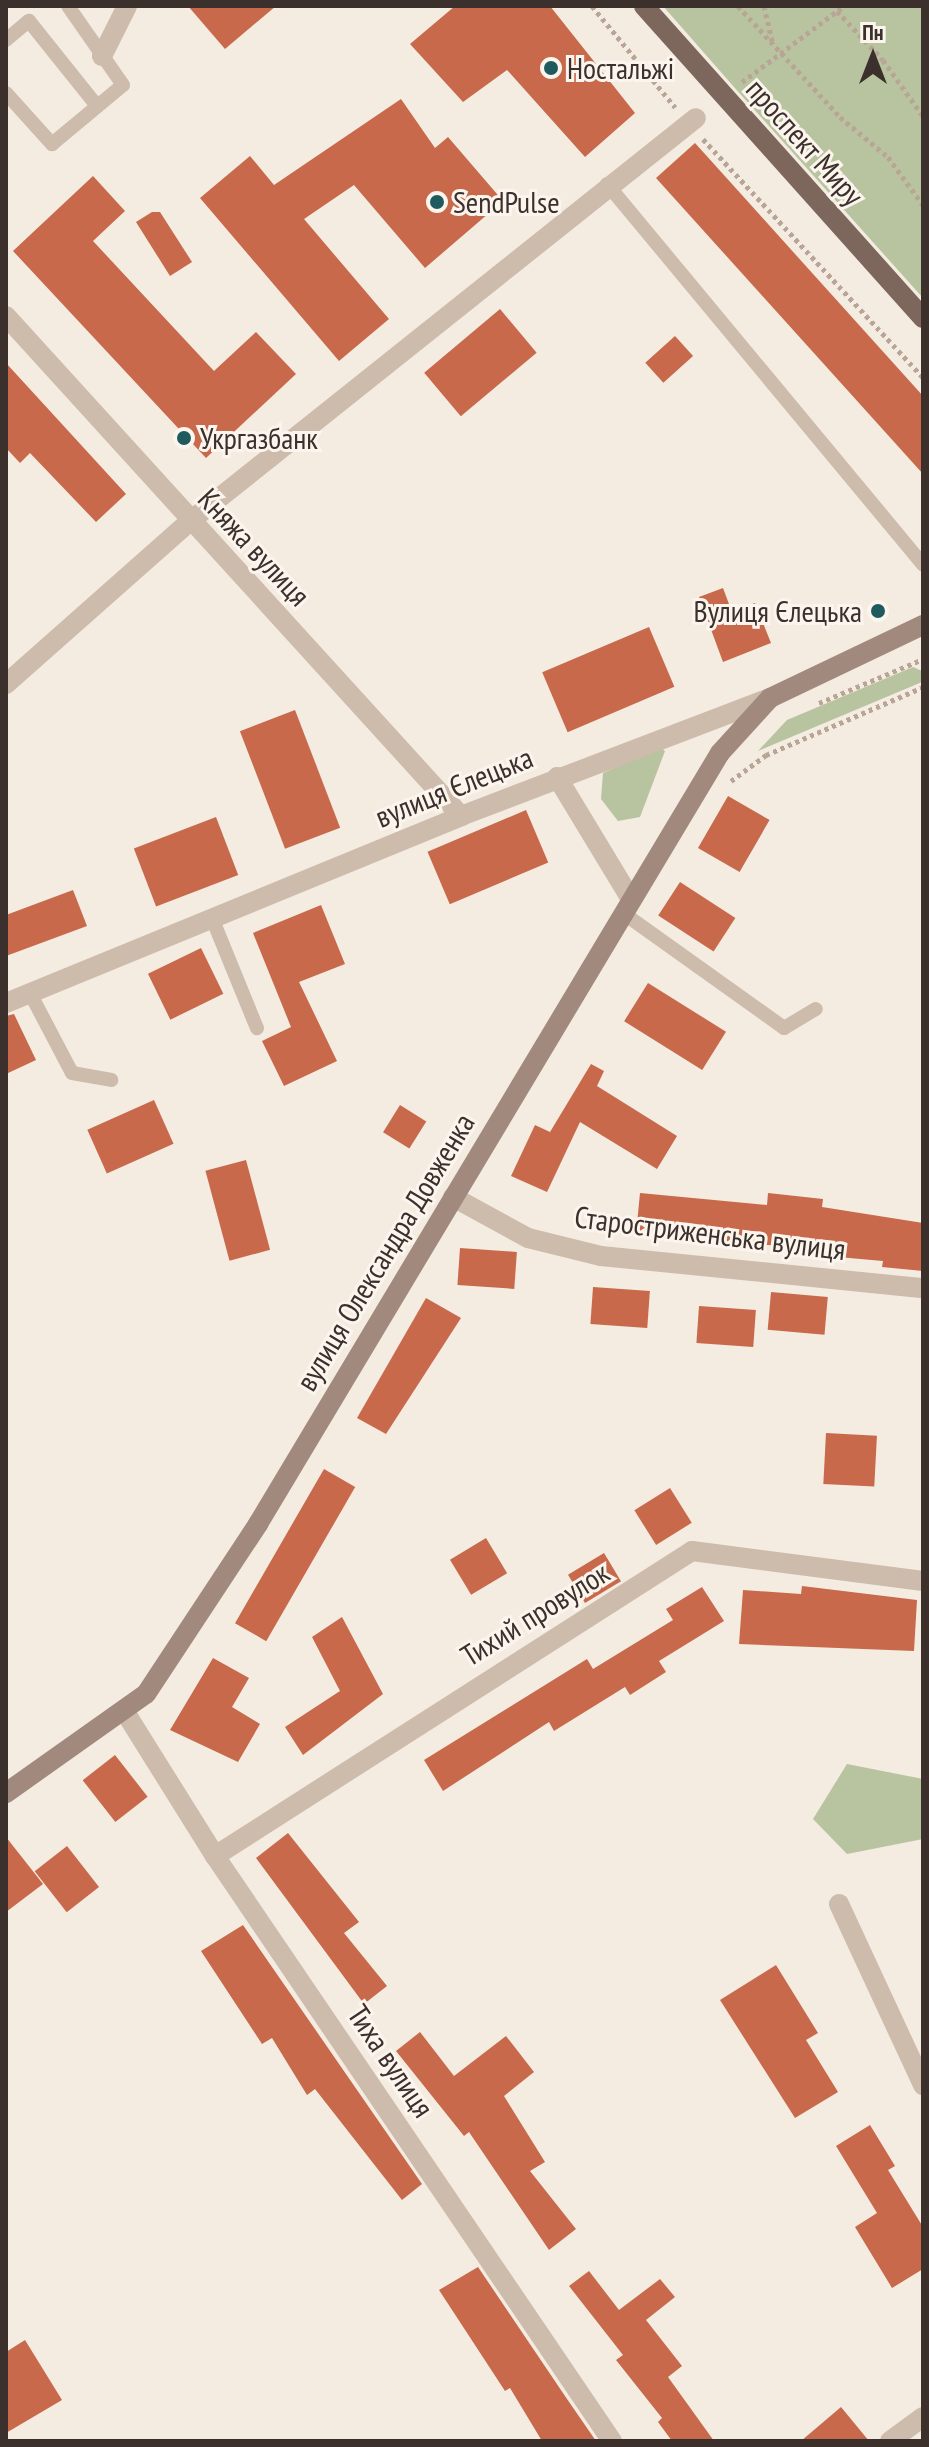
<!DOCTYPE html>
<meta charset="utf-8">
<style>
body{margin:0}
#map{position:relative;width:929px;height:2447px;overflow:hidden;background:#f4ebe1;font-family:"PT Sans Narrow",sans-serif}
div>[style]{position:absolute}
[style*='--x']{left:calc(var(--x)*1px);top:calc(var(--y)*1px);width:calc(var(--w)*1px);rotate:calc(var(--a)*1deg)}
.green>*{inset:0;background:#b8c4a0}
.building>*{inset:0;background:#c8694b;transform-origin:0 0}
.path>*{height:5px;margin-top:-2.5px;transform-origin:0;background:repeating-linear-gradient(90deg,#b9a596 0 4px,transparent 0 8px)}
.lane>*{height:14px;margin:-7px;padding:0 7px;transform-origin:7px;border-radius:7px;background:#cdbbac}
.street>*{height:20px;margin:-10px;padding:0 10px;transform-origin:10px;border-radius:10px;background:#cdbbac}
.secondary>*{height:20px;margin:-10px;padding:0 10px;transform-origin:10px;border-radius:10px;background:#a18a7d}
.primary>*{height:20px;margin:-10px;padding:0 10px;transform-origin:10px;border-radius:10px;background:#7d675c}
.dots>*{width:22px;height:22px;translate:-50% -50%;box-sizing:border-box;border:4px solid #fbf5ee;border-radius:50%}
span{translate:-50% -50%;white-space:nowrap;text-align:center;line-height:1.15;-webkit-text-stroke:6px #fbf5ee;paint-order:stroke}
.poi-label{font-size:30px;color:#3b302b}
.left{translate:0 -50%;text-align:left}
.right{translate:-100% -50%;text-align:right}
.street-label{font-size:30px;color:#3b302b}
.frame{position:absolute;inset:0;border:8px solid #3b302b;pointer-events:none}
.north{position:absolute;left:833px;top:16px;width:80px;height:80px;-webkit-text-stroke:6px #fbf5ee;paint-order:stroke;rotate:0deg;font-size:22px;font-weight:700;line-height:32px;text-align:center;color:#3b302b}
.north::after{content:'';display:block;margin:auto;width:28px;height:36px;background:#3b302b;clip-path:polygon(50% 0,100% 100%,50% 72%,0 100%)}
</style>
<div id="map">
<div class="green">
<div style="clip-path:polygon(663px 6px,923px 6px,923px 298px,734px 87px)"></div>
<div style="clip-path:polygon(913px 667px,922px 671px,922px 682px,758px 751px,787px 720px)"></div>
<div style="clip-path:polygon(660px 747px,665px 751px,640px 817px,618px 821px,601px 799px,603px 773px)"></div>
<div style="clip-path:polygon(847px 1764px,923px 1779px,923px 1839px,847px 1854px,813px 1819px)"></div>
</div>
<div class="building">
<div style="clip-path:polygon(188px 6px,276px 6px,225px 49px)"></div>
<div style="clip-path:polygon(455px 6px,550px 6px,635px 113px,585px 157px,507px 70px,463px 102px,410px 44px)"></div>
<div style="clip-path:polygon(401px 99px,435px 148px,448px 137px,503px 201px,425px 268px,354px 185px,304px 219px,389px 319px,339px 361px,200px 198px,250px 156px,274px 185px)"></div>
<div style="clip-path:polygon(695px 143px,923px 396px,923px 474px,656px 178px)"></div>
<div style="clip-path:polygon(93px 176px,125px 211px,93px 241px,214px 371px,256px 332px,296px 374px,206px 458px,13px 251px)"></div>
<div style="clip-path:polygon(152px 212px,160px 212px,192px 262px,170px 276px,136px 222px)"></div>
<div style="left:500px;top:309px;width:57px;height:99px;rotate:50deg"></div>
<div style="left:675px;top:336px;width:27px;height:40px;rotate:48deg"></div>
<div style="clip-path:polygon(6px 363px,126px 494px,96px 522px,30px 453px,20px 463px,6px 448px)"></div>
<div style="clip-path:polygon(723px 588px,732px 612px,755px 603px,771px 643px,723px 662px,699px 597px)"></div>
<div style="left:649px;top:627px;width:65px;height:116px;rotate:67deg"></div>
<div style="left:295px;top:710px;width:126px;height:59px;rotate:69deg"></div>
<div style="left:728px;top:796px;width:48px;height:60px;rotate:30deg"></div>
<div style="left:526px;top:810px;width:57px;height:107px;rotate:67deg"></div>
<div style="left:216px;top:817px;width:62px;height:88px;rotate:69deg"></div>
<div style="left:680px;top:882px;width:66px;height:40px;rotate:33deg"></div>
<div style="clip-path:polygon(73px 890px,87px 926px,6px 956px,6px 915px)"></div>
<div style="clip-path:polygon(321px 905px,345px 964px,299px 982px,337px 1061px,284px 1086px,262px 1041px,291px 1027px,253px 933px)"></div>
<div style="left:201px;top:948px;width:51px;height:59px;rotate:64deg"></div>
<div style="left:648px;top:983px;width:92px;height:45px;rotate:32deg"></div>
<div style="clip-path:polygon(14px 1014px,36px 1060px,6px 1074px,6px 1016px)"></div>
<div style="clip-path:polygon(591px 1064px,604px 1071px,597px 1086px,677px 1136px,657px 1169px,580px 1122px,547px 1192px,511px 1176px,535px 1125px,550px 1132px)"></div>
<div style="left:154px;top:1100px;width:48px;height:73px;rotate:66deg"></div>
<div style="left:400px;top:1105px;width:31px;height:32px;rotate:32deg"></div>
<div style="left:246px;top:1160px;width:93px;height:42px;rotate:75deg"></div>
<div style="clip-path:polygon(640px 1193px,767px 1205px,768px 1193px,823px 1199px,822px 1207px,923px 1223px,923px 1271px,882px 1267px,883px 1261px,838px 1257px,839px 1251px,636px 1234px)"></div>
<div style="left:460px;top:1248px;width:57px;height:37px;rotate:4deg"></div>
<div style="left:593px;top:1287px;width:57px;height:37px;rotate:4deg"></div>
<div style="left:771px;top:1292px;width:57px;height:38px;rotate:5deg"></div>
<div style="clip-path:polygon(426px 1298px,461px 1318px,386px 1434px,357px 1418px)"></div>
<div style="left:699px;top:1306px;width:57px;height:37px;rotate:4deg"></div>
<div style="left:826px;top:1433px;width:51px;height:51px;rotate:3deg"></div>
<div style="left:324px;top:1469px;width:36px;height:178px;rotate:30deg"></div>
<div style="left:670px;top:1488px;width:41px;height:42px;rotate:58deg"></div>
<div style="left:486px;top:1538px;width:41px;height:42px;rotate:59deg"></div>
<div style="left:604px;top:1553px;width:33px;height:42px;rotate:59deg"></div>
<div style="clip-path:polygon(802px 1586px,917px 1600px,914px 1651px,739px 1644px,743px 1590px,801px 1594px)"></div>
<div style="clip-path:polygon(702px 1587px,724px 1621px,659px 1661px,666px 1672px,630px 1695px,625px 1687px,554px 1731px,549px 1722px,443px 1791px,424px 1760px,587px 1659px,593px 1669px,673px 1620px,666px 1609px)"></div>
<div style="clip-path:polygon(342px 1617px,383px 1694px,303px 1755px,285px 1727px,340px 1691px,312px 1637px)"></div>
<div style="clip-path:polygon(213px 1658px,249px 1678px,232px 1707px,260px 1724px,238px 1762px,170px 1730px)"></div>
<div style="left:115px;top:1755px;width:53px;height:41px;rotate:52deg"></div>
<div style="clip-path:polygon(288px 1833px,359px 1922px,344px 1933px,387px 1986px,364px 2004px,256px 1858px)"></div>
<div style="clip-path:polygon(6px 1837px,43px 1884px,6px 1912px)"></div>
<div style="left:67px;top:1846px;width:52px;height:41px;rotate:52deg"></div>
<div style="clip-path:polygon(243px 1925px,422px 2184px,402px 2200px,315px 2089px,307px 2095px,272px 2038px,262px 2044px,201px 1951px)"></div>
<div style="clip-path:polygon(776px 1965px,818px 2033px,806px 2040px,838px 2092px,795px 2118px,720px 2000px)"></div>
<div style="clip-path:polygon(420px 2032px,454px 2076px,506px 2036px,534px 2072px,504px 2096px,545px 2162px,530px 2171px,576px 2229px,549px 2250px,469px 2132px,464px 2136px,396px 2051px)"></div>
<div style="clip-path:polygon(870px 2125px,895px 2166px,888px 2170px,923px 2227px,923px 2269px,892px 2288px,855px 2227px,877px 2213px,836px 2146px)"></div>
<div style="clip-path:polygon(478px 2267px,567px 2399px,596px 2441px,542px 2441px,510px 2388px,505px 2391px,439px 2290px)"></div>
<div style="clip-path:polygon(589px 2271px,619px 2310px,660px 2279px,675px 2297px,646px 2320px,682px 2366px,668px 2377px,714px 2441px,672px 2441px,658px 2422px,662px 2418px,616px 2360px,623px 2355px,569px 2286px)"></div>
<div style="clip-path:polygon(25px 2340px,62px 2400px,6px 2433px,6px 2352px)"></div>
<div style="clip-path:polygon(841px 2407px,869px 2441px,801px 2441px)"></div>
</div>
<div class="path">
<div style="--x:592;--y:6;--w:131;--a:50.6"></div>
<div style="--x:738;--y:6;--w:151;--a:47.4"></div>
<div style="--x:840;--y:117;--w:62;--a:39.8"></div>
<div style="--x:888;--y:157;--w:59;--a:53.9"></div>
<div style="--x:764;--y:6;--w:39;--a:77"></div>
<div style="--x:837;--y:11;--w:67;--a:46.8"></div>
<div style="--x:883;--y:60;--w:69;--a:54.5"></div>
<div style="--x:742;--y:82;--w:127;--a:-36.7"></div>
<div style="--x:703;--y:139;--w:324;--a:47.3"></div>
<div style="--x:819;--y:703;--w:113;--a:-22.9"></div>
<div style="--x:731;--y:781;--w:44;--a:-36.6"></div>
<div style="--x:766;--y:755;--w:171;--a:-23.4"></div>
</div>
<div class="lane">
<div style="--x:6;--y:40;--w:30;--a:-40"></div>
<div style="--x:29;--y:21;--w:109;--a:51.3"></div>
<div style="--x:6;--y:93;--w:69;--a:48"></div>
<div style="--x:52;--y:144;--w:92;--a:-39.7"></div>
<div style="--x:123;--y:85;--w:96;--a:-124.8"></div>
<div style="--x:607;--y:184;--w:495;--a:50.3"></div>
<div style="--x:623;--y:913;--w:198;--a:35.5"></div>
<div style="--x:784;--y:1028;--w:37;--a:-31"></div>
<div style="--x:212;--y:918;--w:119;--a:67.8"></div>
<div style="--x:30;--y:993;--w:90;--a:62.3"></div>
<div style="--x:72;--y:1073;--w:40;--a:10"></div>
</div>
<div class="street">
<div style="--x:102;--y:56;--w:56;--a:-63.4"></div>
<div style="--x:6;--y:316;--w:676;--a:47.7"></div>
<div style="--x:6;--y:684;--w:244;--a:-41.5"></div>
<div style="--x:189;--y:522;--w:648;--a:-38.55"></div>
<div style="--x:557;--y:777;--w:143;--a:58.8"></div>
<div style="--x:6;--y:1003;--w:492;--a:-22.3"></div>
<div style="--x:461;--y:816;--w:331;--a:-20.9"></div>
<div style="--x:453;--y:1197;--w:85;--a:28.7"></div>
<div style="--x:528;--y:1238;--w:75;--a:13.9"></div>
<div style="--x:601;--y:1256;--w:324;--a:5.7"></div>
<div style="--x:125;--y:1712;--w:170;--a:58"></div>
<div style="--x:215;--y:1856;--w:707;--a:55.84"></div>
<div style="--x:215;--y:1856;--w:566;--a:-32.6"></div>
<div style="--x:692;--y:1551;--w:233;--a:7.4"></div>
<div style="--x:839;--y:1904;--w:200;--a:65.1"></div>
<div style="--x:890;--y:2441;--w:41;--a:-36"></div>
</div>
<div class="secondary">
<div style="--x:6;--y:1793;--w:171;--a:-35.3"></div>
<div style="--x:146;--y:1694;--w:204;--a:-56.6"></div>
<div style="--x:258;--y:1524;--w:899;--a:-59.07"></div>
<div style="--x:720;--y:753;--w:74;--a:-47.7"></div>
<div style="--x:770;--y:698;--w:170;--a:-25.5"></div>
</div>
<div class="primary">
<div style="--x:644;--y:6;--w:419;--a:48.2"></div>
</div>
<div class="dots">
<div style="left:551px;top:68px;background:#1f5a5e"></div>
<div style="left:437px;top:202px;background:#1f5a5e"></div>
<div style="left:184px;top:438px;background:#1f5a5e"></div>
<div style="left:878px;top:611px;background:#1f5a5e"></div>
</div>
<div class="poi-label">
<span class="left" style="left:567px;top:68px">Ностальжі</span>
<span class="left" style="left:453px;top:202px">SendPulse</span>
<span class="left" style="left:200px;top:438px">Укргазбанк</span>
<span class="right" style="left:862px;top:611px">Вулиця Єлецька</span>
</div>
<div class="street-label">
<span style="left:805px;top:142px;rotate:48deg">проспект Миру</span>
<span style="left:254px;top:547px;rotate:47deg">Княжа вулиця</span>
<span style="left:454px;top:787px;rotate:-22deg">вулиця Єлецька</span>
<span style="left:710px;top:1233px;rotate:7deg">Старостриженська вулиця</span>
<span style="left:385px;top:1252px;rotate:-59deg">вулиця Олександра Довженка</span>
<span style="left:535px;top:1614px;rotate:-32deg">Тихий провулок</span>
<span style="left:391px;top:2061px;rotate:56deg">Тиха вулиця</span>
</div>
<div class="frame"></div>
<div class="north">Пн</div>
</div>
